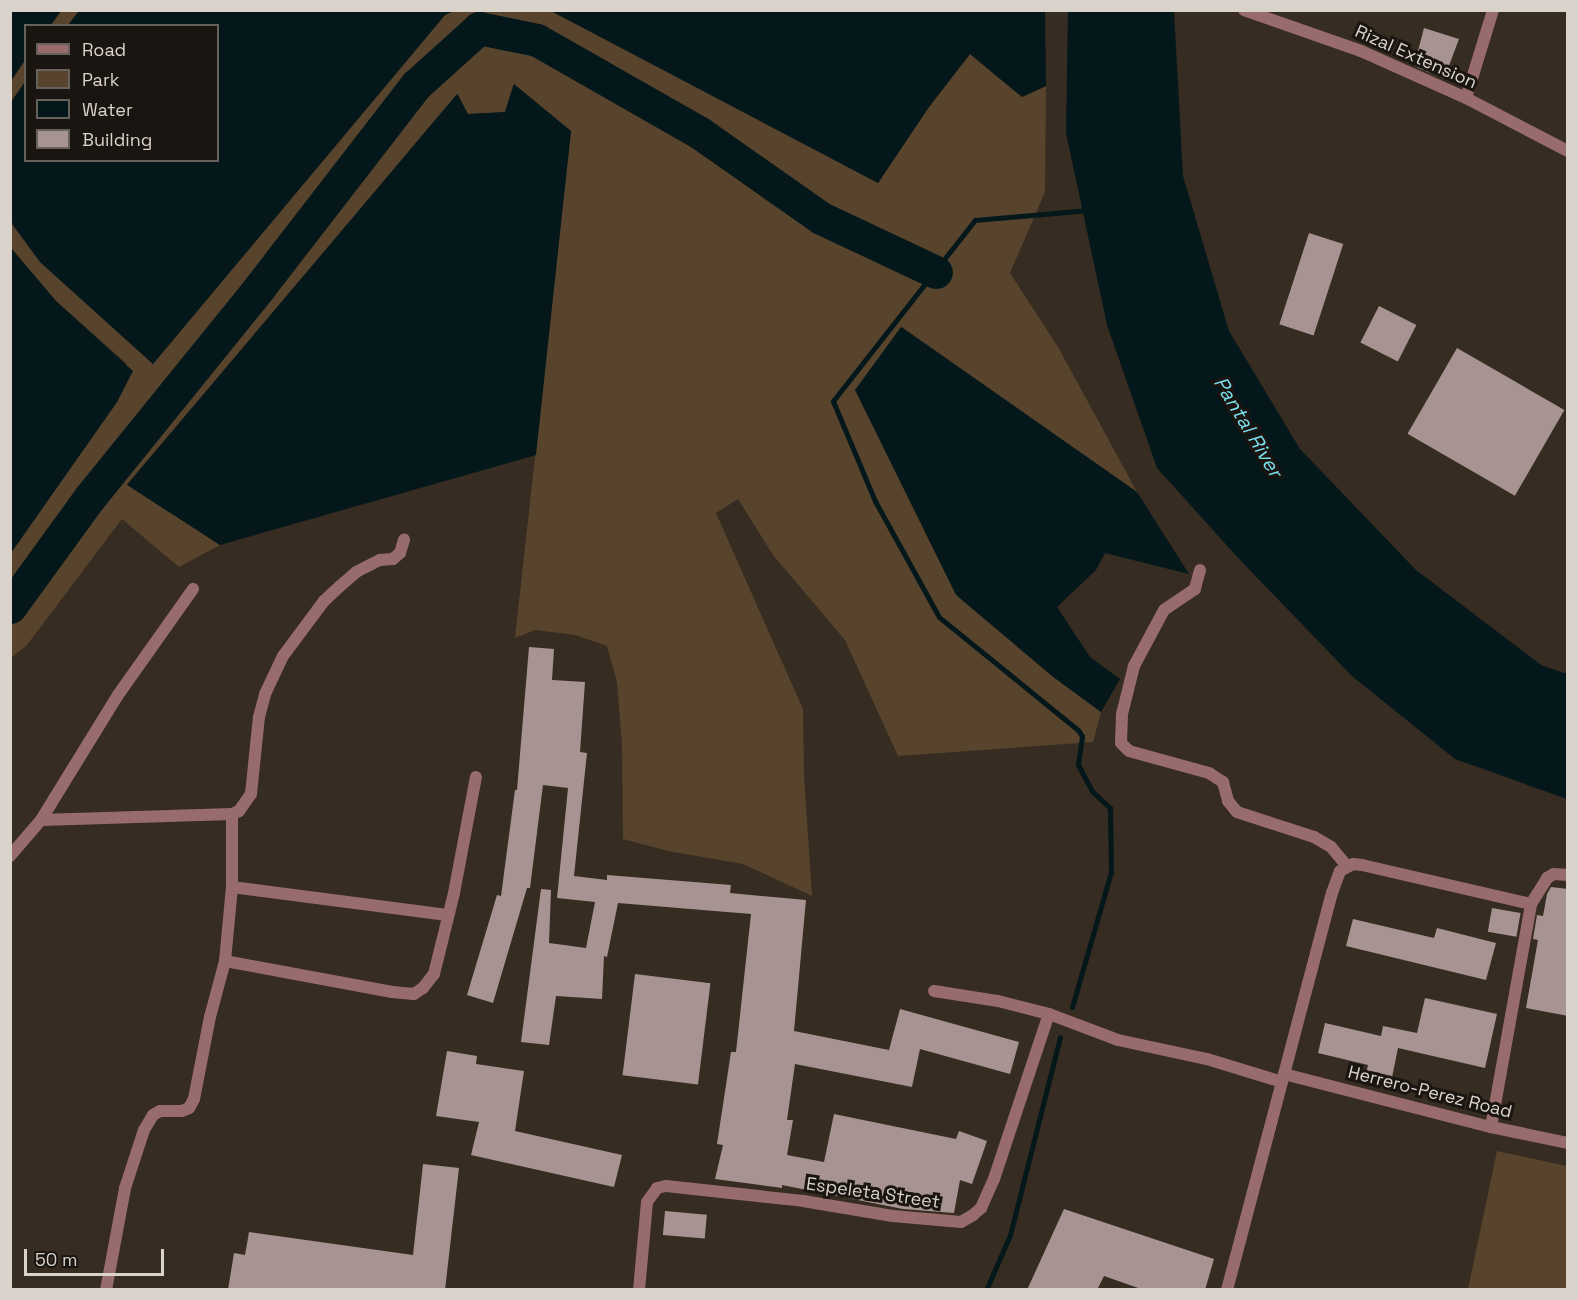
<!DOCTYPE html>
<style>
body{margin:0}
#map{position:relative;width:1578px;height:1300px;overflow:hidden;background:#362c21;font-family:"Space Grotesk",sans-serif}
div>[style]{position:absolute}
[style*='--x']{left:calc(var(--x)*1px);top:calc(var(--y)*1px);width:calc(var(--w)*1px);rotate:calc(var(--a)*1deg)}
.green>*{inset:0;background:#58442c}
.water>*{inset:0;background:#04171a}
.stream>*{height:5px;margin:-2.5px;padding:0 2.5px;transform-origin:2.5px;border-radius:2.5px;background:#04171a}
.river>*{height:33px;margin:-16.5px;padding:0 16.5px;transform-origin:16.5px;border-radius:16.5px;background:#04171a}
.building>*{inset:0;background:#a79492;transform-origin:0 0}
.minor>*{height:12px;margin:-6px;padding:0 6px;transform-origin:6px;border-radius:6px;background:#986c6c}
span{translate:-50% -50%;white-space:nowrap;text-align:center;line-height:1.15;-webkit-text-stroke:6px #1a1510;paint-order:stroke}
.street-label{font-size:18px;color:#d9d3cc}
.water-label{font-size:20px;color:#7adfee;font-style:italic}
.frame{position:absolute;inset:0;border:12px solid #d9d3cc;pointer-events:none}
.legend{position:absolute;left:24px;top:24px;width:195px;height:138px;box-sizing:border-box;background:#1a1510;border:2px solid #66615b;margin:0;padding:8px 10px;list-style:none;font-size:18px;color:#d9d3cc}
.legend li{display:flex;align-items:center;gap:12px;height:30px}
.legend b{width:30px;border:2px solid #66615b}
.scale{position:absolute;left:24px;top:1249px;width:140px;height:27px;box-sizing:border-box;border:3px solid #d9d3cc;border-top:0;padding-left:8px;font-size:18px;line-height:21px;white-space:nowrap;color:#d9d3cc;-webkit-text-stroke:4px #1a1510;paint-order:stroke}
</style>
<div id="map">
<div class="green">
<div style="clip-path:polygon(61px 11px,79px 11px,68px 25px,51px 25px)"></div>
<div style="clip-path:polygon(454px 11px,551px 11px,878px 183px,929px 107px,970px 54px,1022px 97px,1046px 86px,1045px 192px,1010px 273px,1058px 347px,1137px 492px,902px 327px,1052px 676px,1101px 712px,1093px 742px,898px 756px,845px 640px,773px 555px,738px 499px,716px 513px,803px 709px,804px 776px,812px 896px,743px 864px,668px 851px,623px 839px,622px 744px,617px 682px,607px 646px,575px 635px,535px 630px,515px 638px,571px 131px,513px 85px,505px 112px,468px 114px,458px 94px,127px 484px,220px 545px,179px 567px,122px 519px,27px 645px,11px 658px,11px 553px,117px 402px,126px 363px,56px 301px,11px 248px,10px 222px,40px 262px,153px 364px,445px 15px)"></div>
<div style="clip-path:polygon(25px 60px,25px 82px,11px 102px,11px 81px)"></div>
<div style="clip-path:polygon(1497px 1151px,1567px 1166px,1567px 1289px,1468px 1289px)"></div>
</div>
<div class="water">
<div style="clip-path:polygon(11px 10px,61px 11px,51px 25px,26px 26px,25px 60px,11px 81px)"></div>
<div style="clip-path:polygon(79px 11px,79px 10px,454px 11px,445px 15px,153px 364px,40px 262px,11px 222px,11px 102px,25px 82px,26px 160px,218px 160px,218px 26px,68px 25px)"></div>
<div style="clip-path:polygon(551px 11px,1045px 11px,1046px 86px,1022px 97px,970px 54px,929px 107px,878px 183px)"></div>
<div style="clip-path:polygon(1068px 11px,1174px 11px,1183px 176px,1229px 331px,1300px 449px,1416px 570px,1541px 665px,1567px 674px,1567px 799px,1455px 759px,1352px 676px,1240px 560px,1157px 468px,1107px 325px,1066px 133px)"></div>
<div style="clip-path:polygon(514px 84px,571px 131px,536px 455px,220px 545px,127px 485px,457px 94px,468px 114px,505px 112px)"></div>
<div style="clip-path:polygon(11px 248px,56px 301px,133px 371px,117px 402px,11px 553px)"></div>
<div style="clip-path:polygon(901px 327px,1137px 492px,1189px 574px,1105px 553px,1096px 570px,1057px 607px,1090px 657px,1120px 679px,1101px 712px,1052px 676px,956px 595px,855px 390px)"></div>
</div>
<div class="stream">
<div style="--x:1072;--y:1007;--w:141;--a:-73.9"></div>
<div style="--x:1111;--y:872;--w:64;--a:-90.9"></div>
<div style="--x:1110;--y:808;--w:25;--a:-137"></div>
<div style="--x:1092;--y:791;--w:30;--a:-118"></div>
<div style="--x:1078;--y:765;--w:29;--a:-82"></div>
<div style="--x:1082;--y:736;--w:7;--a:-124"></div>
<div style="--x:1078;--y:730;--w:179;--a:-140.9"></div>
<div style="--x:939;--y:617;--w:132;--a:-118.9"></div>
<div style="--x:875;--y:501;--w:108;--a:-112.8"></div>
<div style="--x:833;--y:401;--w:230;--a:-51.9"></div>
<div style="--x:975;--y:220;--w:114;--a:-5"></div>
<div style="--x:986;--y:1290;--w:60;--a:-66.4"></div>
<div style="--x:1010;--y:1235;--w:204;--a:-75.8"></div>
</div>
<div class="river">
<div style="--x:10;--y:607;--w:136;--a:-54"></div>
<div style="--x:90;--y:497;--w:269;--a:-51"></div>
<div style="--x:259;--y:288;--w:257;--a:-52.3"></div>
<div style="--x:416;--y:85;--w:85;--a:-42.1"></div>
<div style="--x:479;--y:28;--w:59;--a:11.7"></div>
<div style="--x:537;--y:40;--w:188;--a:29.7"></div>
<div style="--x:700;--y:133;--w:148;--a:35.1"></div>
<div style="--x:821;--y:218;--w:127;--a:25.2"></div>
</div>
<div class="building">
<div style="clip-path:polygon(1424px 28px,1459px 39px,1444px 79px,1414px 66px)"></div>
<div style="left:1309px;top:233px;width:36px;height:96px;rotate:18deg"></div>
<div style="left:1379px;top:306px;width:42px;height:41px;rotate:27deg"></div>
<div style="left:1457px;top:348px;width:124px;height:99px;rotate:30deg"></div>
<div style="clip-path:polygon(529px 647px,554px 649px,552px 680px,585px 682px,580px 752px,587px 753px,574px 876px,607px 880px,607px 875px,731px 885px,730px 893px,806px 900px,794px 1031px,889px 1050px,900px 1009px,1019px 1042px,1010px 1074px,920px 1049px,912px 1087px,795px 1064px,787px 1120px,793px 1120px,787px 1155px,824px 1162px,834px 1114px,956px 1139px,959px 1131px,987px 1141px,972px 1184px,960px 1180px,954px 1213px,903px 1209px,782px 1185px,782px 1188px,715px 1179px,723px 1145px,717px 1144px,731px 1052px,736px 1052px,751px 914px,618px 903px,607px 957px,604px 956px,602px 999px,556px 996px,549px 1045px,521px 1042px,541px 889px,551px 890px,549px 943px,586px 948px,595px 902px,557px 898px,568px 788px,543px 785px,530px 888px,527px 888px,493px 1003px,467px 995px,497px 895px,501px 896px,515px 790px,517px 790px)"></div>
<div style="clip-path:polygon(1551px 887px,1568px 889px,1568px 1016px,1526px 1008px,1538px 940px,1533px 939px,1537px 915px,1543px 916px,1547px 894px)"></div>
<div style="left:1492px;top:908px;width:29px;height:24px;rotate:10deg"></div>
<div style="clip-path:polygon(1353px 919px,1434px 938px,1437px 928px,1496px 943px,1486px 980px,1346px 946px)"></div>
<div style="left:635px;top:974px;width:76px;height:102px;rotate:7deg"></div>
<div style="clip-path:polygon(1425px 998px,1497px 1014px,1485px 1068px,1398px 1048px,1390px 1087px,1364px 1082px,1368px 1065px,1318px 1053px,1325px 1023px,1381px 1036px,1383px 1026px,1417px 1033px)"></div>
<div style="clip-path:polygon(447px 1051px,477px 1056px,476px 1064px,524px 1071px,515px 1131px,622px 1155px,614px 1187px,471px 1155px,479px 1122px,436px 1116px)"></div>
<div style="clip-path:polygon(423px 1164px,459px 1168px,445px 1290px,228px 1290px,234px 1253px,245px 1255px,249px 1232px,413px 1255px)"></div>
<div style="clip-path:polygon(1064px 1209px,1214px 1259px,1205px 1290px,1144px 1290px,1104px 1276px,1097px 1290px,1027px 1290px)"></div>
<div style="left:665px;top:1211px;width:42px;height:24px;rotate:5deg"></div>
</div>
<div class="minor">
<div style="--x:1244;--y:10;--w:124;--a:19.3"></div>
<div style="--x:1361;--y:51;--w:115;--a:24.1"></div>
<div style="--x:1466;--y:98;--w:115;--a:27.5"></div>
<div style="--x:1466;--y:98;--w:92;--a:-72.9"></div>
<div style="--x:1200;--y:570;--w:20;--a:105"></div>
<div style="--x:1195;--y:589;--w:37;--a:146"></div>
<div style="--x:1164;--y:610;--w:64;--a:118.2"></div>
<div style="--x:1134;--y:666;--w:49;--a:104"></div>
<div style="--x:1122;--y:714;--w:29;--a:92"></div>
<div style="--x:1121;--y:743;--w:11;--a:45"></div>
<div style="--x:1129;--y:751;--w:83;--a:15.4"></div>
<div style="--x:1209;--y:773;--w:17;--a:33"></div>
<div style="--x:1223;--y:782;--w:20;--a:75"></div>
<div style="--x:1228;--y:801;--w:14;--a:51"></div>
<div style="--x:1237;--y:812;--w:81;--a:18"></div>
<div style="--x:1314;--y:837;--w:20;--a:30"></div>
<div style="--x:1331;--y:847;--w:25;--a:50"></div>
<div style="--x:41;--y:820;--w:191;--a:-1.8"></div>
<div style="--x:232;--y:814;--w:8;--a:-23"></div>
<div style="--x:239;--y:811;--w:21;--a:-55"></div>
<div style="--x:251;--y:794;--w:77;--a:-84.1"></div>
<div style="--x:259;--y:717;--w:24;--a:-75"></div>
<div style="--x:265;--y:694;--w:42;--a:-64.7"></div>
<div style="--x:283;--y:656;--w:69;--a:-53.3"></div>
<div style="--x:324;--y:601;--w:21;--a:-43"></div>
<div style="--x:339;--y:587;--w:23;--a:-41"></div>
<div style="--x:356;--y:572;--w:27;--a:-27"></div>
<div style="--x:380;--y:560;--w:13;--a:-4"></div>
<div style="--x:393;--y:559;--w:9;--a:-41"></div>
<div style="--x:400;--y:553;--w:14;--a:-73"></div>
<div style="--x:10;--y:856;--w:48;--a:-49.3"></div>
<div style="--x:41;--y:820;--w:147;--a:-58.4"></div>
<div style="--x:118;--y:695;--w:130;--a:-54.7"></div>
<div style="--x:232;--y:887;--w:217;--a:7.4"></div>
<div style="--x:225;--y:961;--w:170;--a:10.5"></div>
<div style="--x:392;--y:992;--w:22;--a:5"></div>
<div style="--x:414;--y:994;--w:11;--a:-34"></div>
<div style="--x:423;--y:988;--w:18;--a:-52"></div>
<div style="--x:434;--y:974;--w:83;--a:-76.1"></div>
<div style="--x:454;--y:893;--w:118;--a:-79.3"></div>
<div style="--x:934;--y:991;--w:65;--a:8.9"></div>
<div style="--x:998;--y:1001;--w:53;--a:14.3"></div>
<div style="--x:1049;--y:1014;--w:74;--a:20.6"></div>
<div style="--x:1118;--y:1040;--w:91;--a:12.1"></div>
<div style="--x:1207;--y:1059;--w:78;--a:17"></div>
<div style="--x:1284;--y:1074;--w:214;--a:14.4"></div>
<div style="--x:1491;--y:1127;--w:79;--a:11.7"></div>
<div style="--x:1491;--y:1127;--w:227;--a:-79.8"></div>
<div style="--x:1531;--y:904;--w:31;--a:-58"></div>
<div style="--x:1547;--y:878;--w:8;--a:-30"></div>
<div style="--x:1554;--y:874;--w:14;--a:4"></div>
<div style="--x:106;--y:1290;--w:104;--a:-79.4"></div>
<div style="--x:125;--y:1188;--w:61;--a:-71.9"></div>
<div style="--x:144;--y:1130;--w:17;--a:-59"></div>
<div style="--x:153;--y:1115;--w:8;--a:-30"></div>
<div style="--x:160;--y:1111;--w:22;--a:0"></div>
<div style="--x:182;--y:1111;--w:8;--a:-23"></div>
<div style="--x:189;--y:1108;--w:10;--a:-61"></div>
<div style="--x:194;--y:1099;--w:84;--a:-79"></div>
<div style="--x:210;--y:1017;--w:58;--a:-75"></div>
<div style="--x:225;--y:961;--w:74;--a:-84.6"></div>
<div style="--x:232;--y:887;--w:73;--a:-90"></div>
<div style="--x:639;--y:1290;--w:88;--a:-84.8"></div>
<div style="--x:647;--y:1202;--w:17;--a:-54"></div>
<div style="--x:657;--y:1188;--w:9;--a:-13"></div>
<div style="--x:666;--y:1186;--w:138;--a:6.2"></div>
<div style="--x:803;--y:1201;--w:91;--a:9.5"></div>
<div style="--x:893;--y:1216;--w:68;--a:5"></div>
<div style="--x:961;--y:1222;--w:14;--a:-30"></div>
<div style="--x:973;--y:1215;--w:11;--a:-41"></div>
<div style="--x:981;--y:1208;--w:32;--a:-66"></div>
<div style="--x:994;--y:1179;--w:174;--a:-71.6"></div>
<div style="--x:1227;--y:1290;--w:411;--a:-75.2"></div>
<div style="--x:1332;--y:893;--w:23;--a:-70"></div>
<div style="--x:1340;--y:871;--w:15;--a:-28"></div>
<div style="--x:1353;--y:864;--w:9;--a:6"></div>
<div style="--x:1362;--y:865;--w:173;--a:13"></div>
</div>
<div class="street-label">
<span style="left:1416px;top:57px;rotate:24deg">Rizal Extension</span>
<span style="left:1430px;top:1092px;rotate:14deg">Herrero-Perez Road</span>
<span style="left:873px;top:1193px;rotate:8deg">Espeleta Street</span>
</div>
<div class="water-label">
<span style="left:1248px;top:427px;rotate:59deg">Pantal River</span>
</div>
<div class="frame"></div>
<ul class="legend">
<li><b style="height:8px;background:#986c6c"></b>Road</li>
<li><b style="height:16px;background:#58442c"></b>Park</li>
<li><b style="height:16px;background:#04171a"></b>Water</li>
<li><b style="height:16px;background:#a79492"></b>Building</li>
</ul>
<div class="scale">50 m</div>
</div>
